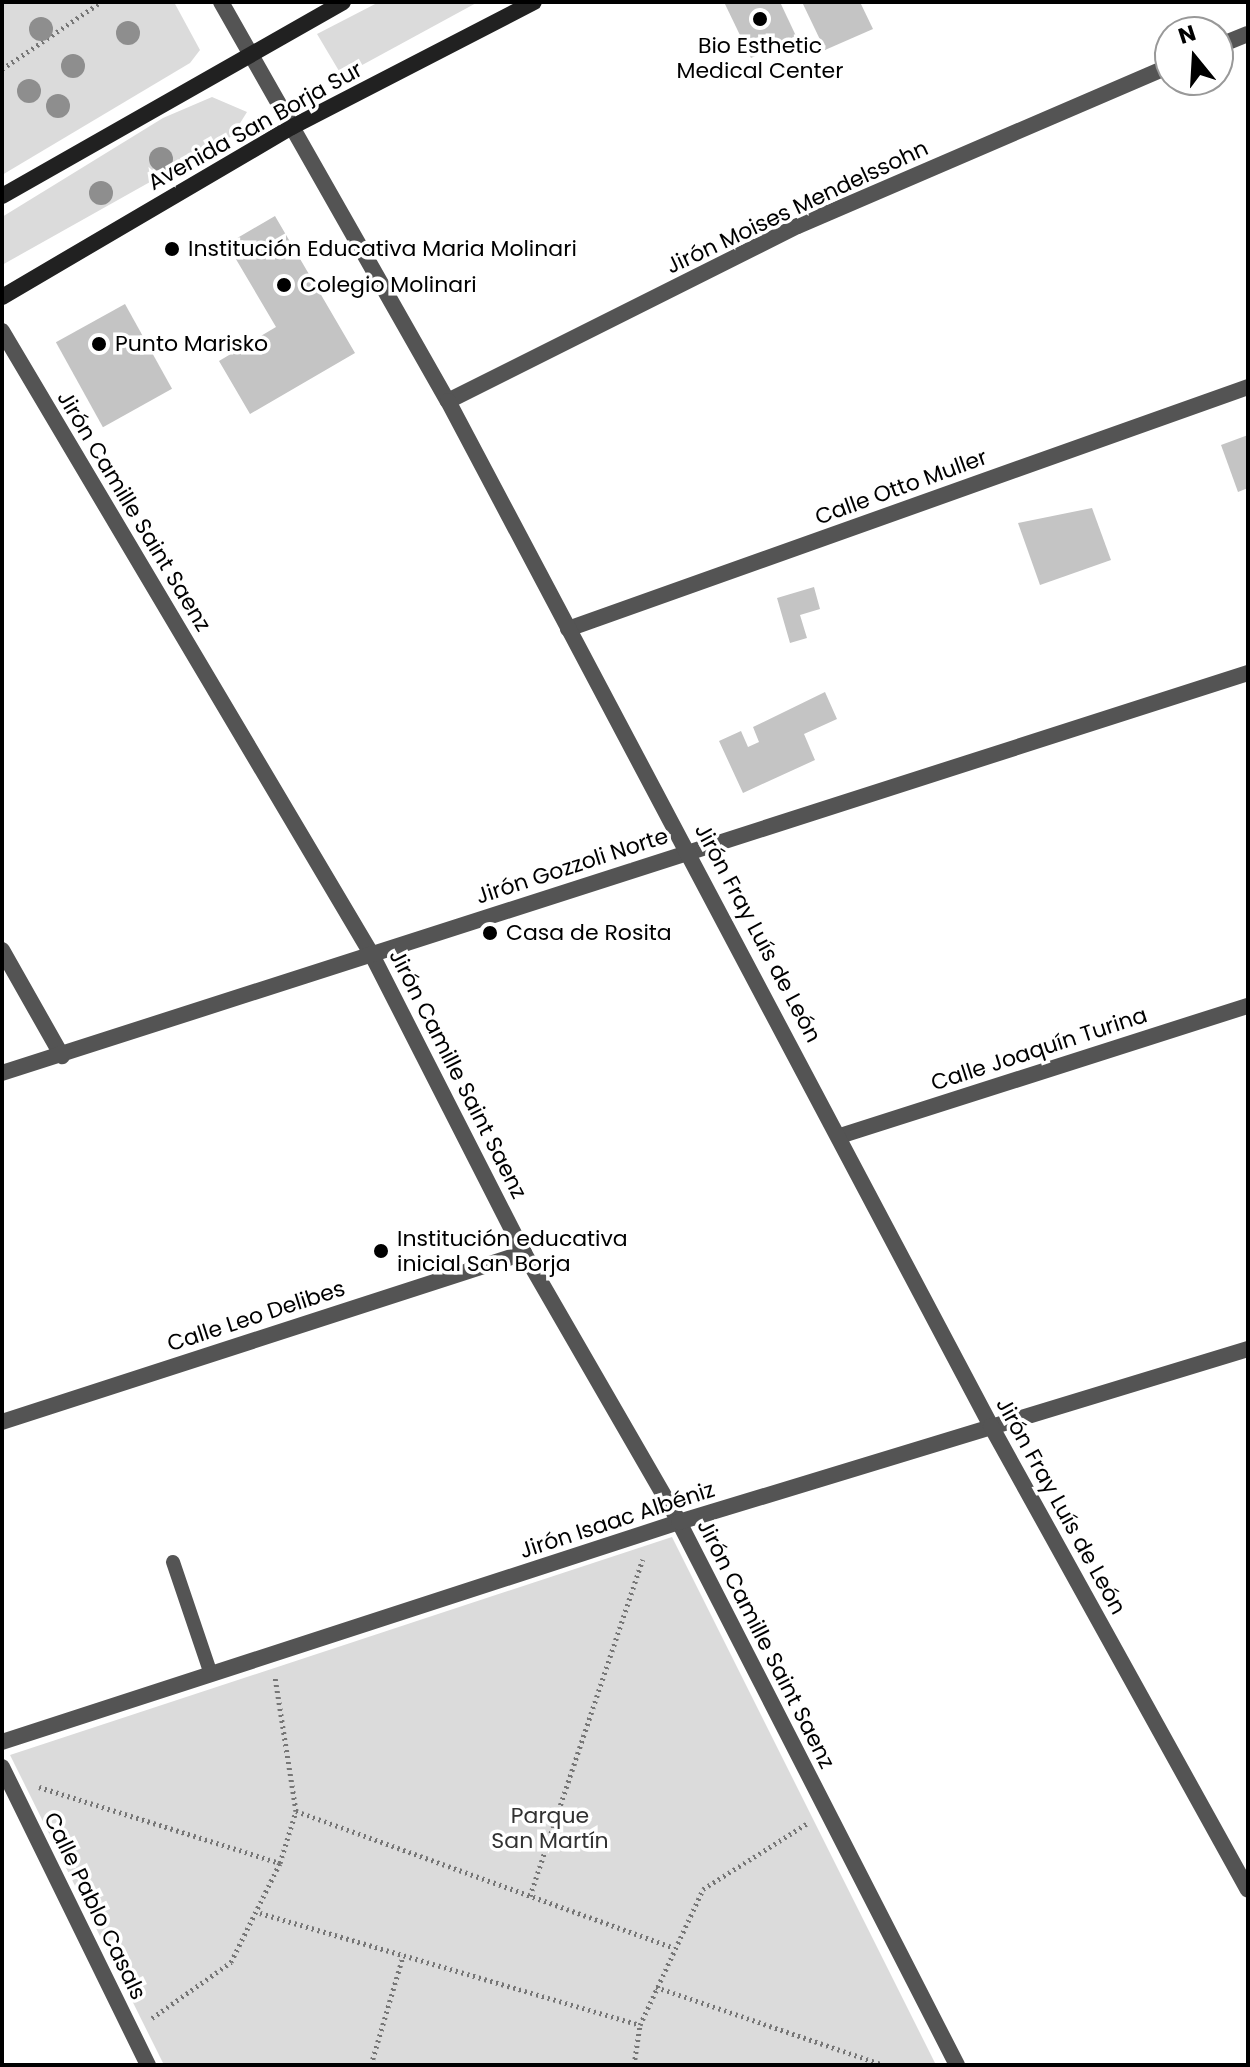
<!DOCTYPE html>
<meta charset="utf-8">
<style>
body{margin:0}
#map{position:relative;width:1250px;height:2067px;overflow:hidden;background:#fff;font-family:Poppins,sans-serif}
div>[style]{position:absolute}
[style*='--x']{left:calc(var(--x)*1px);top:calc(var(--y)*1px);width:calc(var(--w)*1px);rotate:calc(var(--a)*1deg)}
.green>*{inset:0;background:#dbdbdb}
.building>*{inset:0;background:#c4c4c4;transform-origin:0 0}
.path>*{height:5px;margin-top:-2.5px;transform-origin:0;background:repeating-linear-gradient(90deg,#767676 0 2px,transparent 0 6px)}
.service>*{height:14px;margin:-7px;padding:0 7px;transform-origin:7px;border-radius:7px;background:#545454}
.minor>*{height:16px;margin:-8px;padding:0 8px;transform-origin:8px;border-radius:8px;background:#545454}
.tertiary>*{height:16px;margin:-8px;padding:0 8px;transform-origin:8px;border-radius:8px;background:#545454}
.secondary>*{height:16px;margin:-8px;padding:0 8px;transform-origin:8px;border-radius:8px;background:#212121}
.trees>*{width:24px;height:24px;margin:-12px;border-radius:50%;background:#8e8e8e}
.dots>*{width:22px;height:22px;translate:-50% -50%;box-sizing:border-box;border:4px solid #fff;border-radius:50%}
span{translate:-50% -50%;white-space:nowrap;text-align:center;line-height:1.15;-webkit-text-stroke:7px #fff;paint-order:stroke}
.poi-label{font-size:22px;color:#000}
.left{translate:0 -50%;text-align:left}
.street-label{font-size:22px;color:#000}
.park-label{font-size:22px;color:#323232}
.frame{position:absolute;inset:0;border:4px solid #000;pointer-events:none}
.north{position:absolute;left:1154px;top:16px;width:80px;height:80px;box-sizing:border-box;background:#fff;border:2px solid #999;border-radius:50%;rotate:342deg;font-size:22px;font-weight:700;line-height:32px;text-align:center;color:#000}
.north::after{content:'';display:block;margin:auto;width:28px;height:36px;background:#000;clip-path:polygon(50% 0,100% 100%,50% 72%,0 100%)}
</style>
<div id="map">
<div class="green">
<div style="clip-path:polygon(2px 2px,174px 2px,200px 50px,190px 63px,2px 175px)"></div>
<div style="clip-path:polygon(379px 2px,478px 2px,342px 76px,317px 34px)"></div>
<div style="clip-path:polygon(212px 97px,247px 112px,232px 136px,2px 265px,2px 217px,163px 118px)"></div>
<div style="clip-path:polygon(672px 1537px,936px 2065px,164px 2065px,10px 1755px)"></div>
</div>
<div class="building">
<div style="clip-path:polygon(724px 2px,780px 2px,796px 36px,751px 58px)"></div>
<div style="clip-path:polygon(802px 2px,860px 2px,873px 29px,825px 50px)"></div>
<div style="clip-path:polygon(275px 216px,355px 353px,250px 414px,219px 361px,276px 327px,227px 244px)"></div>
<div style="left:125px;top:304px;width:97px;height:79px;rotate:61deg"></div>
<div style="clip-path:polygon(1248px 435px,1248px 488px,1238px 492px,1221px 445px)"></div>
<div style="clip-path:polygon(1092px 508px,1111px 560px,1040px 585px,1018px 523px)"></div>
<div style="clip-path:polygon(814px 587px,820px 609px,800px 615px,807px 638px,790px 643px,777px 598px)"></div>
<div style="clip-path:polygon(825px 692px,837px 719px,804px 734px,815px 760px,743px 793px,719px 741px,741px 731px,748px 747px,759px 742px,753px 727px)"></div>
</div>
<div class="path">
<div style="--x:2;--y:69;--w:120;--a:-34.1"></div>
<div style="--x:39;--y:1787;--w:253;--a:17.5"></div>
<div style="--x:296;--y:1811;--w:400;--a:19.9"></div>
<div style="--x:530;--y:1896;--w:355;--a:-71.5"></div>
<div style="--x:260;--y:1913;--w:396;--a:16.4"></div>
<div style="--x:656;--y:1987;--w:241;--a:18.9"></div>
<div style="--x:152;--y:2018;--w:97;--a:-35.3"></div>
<div style="--x:231;--y:1962;--w:110;--a:-63.7"></div>
<div style="--x:280;--y:1863;--w:54;--a:-72.9"></div>
<div style="--x:296;--y:1811;--w:136;--a:-98.9"></div>
<div style="--x:371;--y:2065;--w:114;--a:-73.6"></div>
<div style="--x:634;--y:2065;--w:40;--a:-81.5"></div>
<div style="--x:640;--y:2025;--w:150;--a:-65.1"></div>
<div style="--x:703;--y:1889;--w:124;--a:-32.2"></div>
</div>
<div class="service">
<div style="--x:173;--y:1562;--w:118;--a:71.3"></div>
</div>
<div class="minor">
<div style="--x:1218;--y:46;--w:32;--a:-22"></div>
<div style="--x:2;--y:331;--w:725;--a:59.33"></div>
<div style="--x:372;--y:955;--w:335;--a:63"></div>
<div style="--x:524;--y:1253;--w:310;--a:60"></div>
<div style="--x:679;--y:1522;--w:610;--a:62.89"></div>
<div style="--x:448;--y:401;--w:391;--a:-26.6"></div>
<div style="--x:798;--y:226;--w:405;--a:-23.3"></div>
<div style="--x:568;--y:629;--w:722;--a:-19.59"></div>
<div style="--x:2;--y:950;--w:122;--a:60.5"></div>
<div style="--x:2;--y:1073;--w:1309;--a:-17.8"></div>
<div style="--x:843;--y:1135;--w:425;--a:-17.7"></div>
<div style="--x:2;--y:1422;--w:549;--a:-17.94"></div>
<div style="--x:2;--y:1742;--w:712;--a:-18"></div>
<div style="--x:679;--y:1522;--w:595;--a:-16.91"></div>
<div style="--x:2;--y:1767;--w:332;--a:63.9"></div>
</div>
<div class="tertiary">
<div style="--x:221;--y:2;--w:459;--a:60.4"></div>
<div style="--x:448;--y:401;--w:1160;--a:62.09"></div>
<div style="--x:991;--y:1426;--w:530;--a:61.02"></div>
</div>
<div class="secondary">
<div style="--x:2;--y:196;--w:392;--a:-29.6"></div>
<div style="--x:2;--y:297;--w:336;--a:-30.4"></div>
<div style="--x:292;--y:127;--w:272;--a:-27.3"></div>
</div>
<div class="trees">
<div style="left:41px;top:29px"></div>
<div style="left:128px;top:33px"></div>
<div style="left:73px;top:66px"></div>
<div style="left:29px;top:91px"></div>
<div style="left:58px;top:106px"></div>
<div style="left:161px;top:159px"></div>
<div style="left:101px;top:193px"></div>
</div>
<div class="dots">
<div style="left:760px;top:19px;background:#000"></div>
<div style="left:172px;top:249px;background:#000"></div>
<div style="left:284px;top:285px;background:#000"></div>
<div style="left:99px;top:344px;background:#000"></div>
<div style="left:490px;top:933px;background:#000"></div>
<div style="left:381px;top:1251px;background:#000"></div>
</div>
<div class="poi-label">
<span style="left:760px;top:58px">Bio Esthetic<br>Medical Center</span>
<span class="left" style="left:188px;top:249px">Institución Educativa Maria Molinari</span>
<span class="left" style="left:300px;top:285px">Colegio Molinari</span>
<span class="left" style="left:115px;top:344px">Punto Marisko</span>
<span class="left" style="left:506px;top:933px">Casa de Rosita</span>
<span class="left" style="left:397px;top:1251px">Institución educativa<br>inicial San Borja</span>
</div>
<div class="street-label">
<span style="left:255px;top:126px;rotate:-29deg">Avenida San Borja Sur</span>
<span style="left:797px;top:207px;rotate:-25deg">Jirón Moises Mendelssohn</span>
<span style="left:901px;top:487px;rotate:-20deg">Calle Otto Muller</span>
<span style="left:134px;top:511px;rotate:59deg">Jirón Camille Saint Saenz</span>
<span style="left:572px;top:866px;rotate:-18deg">Jirón Gozzoli Norte</span>
<span style="left:758px;top:933px;rotate:62deg">Jirón Fray Luís de León</span>
<span style="left:1039px;top:1049px;rotate:-18deg">Calle Joaquín Turina</span>
<span style="left:458px;top:1074px;rotate:63deg">Jirón Camille Saint Saenz</span>
<span style="left:256px;top:1316px;rotate:-18deg">Calle Leo Delibes</span>
<span style="left:1061px;top:1506px;rotate:61deg">Jirón Fray Luís de León</span>
<span style="left:617px;top:1520px;rotate:-18deg">Jirón Isaac Albéniz</span>
<span style="left:766px;top:1644px;rotate:63deg">Jirón Camille Saint Saenz</span>
<span style="left:95px;top:1906px;rotate:64deg">Calle Pablo Casals</span>
</div>
<div class="park-label">
<span style="left:550px;top:1828px">Parque<br>San Martín</span>
</div>
<div class="frame"></div>
<div class="north">N</div>
</div>
